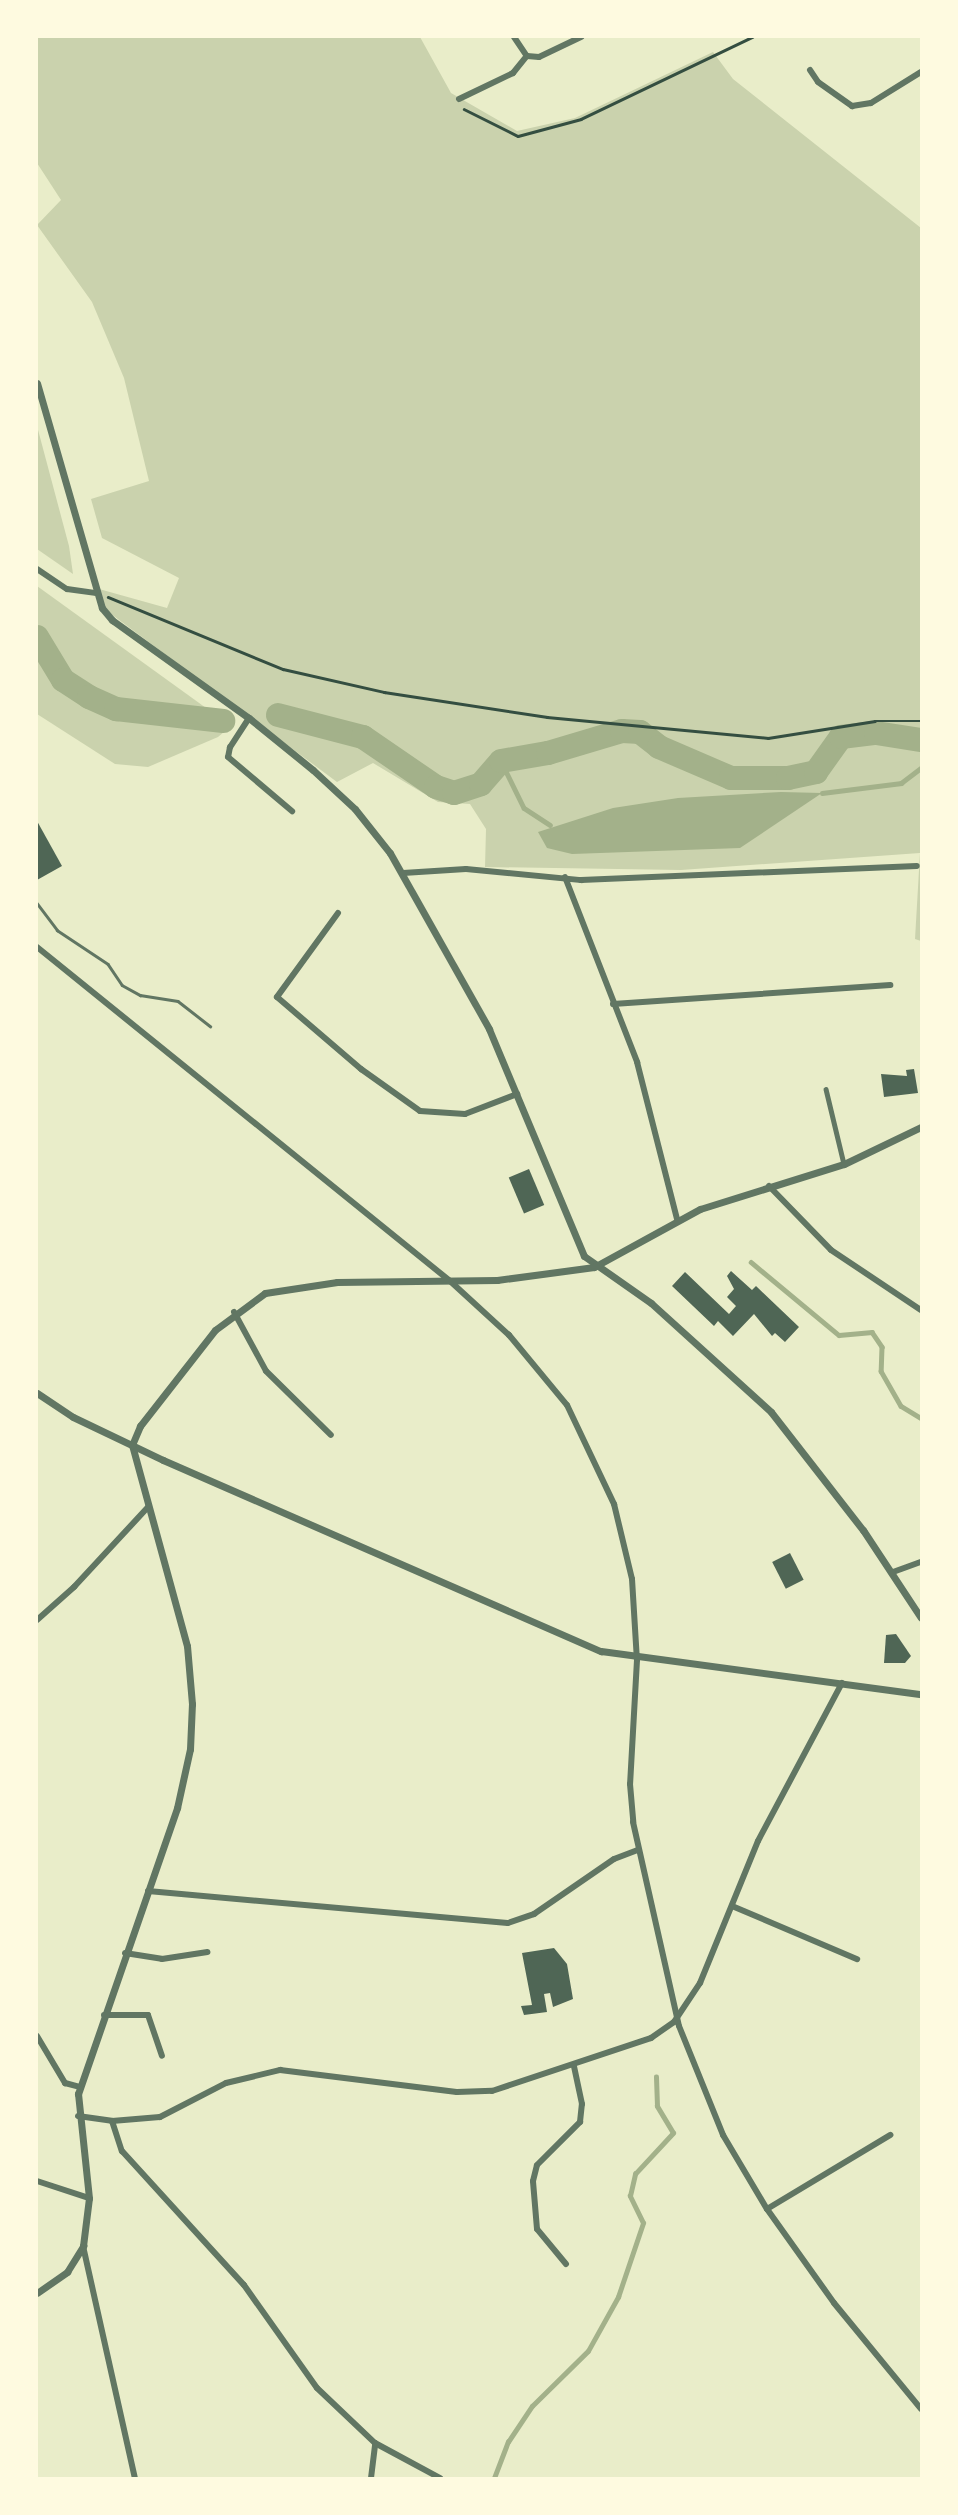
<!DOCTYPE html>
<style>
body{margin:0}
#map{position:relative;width:958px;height:2515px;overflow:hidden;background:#e9edc9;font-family:Commissioner,sans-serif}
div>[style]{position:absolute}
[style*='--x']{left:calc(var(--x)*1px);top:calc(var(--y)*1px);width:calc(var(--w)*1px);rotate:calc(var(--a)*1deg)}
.green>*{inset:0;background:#cad2ad}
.water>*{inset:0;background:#a3b18a}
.stream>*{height:4.5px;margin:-2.25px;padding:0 2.25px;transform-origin:2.25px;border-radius:2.25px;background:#a3b18a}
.river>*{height:24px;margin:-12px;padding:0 12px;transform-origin:12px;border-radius:12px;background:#a3b18a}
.building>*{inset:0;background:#4f6655;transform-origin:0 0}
.path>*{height:2.5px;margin:-1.25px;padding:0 1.25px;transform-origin:1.25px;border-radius:1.25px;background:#344e41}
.service>*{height:2.5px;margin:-1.25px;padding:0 1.25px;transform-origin:1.25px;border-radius:1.25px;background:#617663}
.pedestrian>*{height:4.5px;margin:-2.25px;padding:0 2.25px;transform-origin:2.25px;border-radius:2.25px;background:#617663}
.minor>*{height:6px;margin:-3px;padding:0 3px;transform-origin:3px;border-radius:3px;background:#617663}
.tertiary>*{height:7px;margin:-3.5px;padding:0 3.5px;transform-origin:3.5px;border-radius:3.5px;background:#617663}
span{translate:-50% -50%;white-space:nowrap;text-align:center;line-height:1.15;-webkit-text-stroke:7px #fefae0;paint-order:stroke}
.frame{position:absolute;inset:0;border:38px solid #fefae0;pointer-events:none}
</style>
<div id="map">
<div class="green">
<div style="clip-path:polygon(37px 37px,420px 37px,451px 93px,517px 131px,575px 118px,713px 52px,733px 79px,921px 228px,921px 941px,915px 939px,920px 853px,681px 870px,485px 867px,486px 829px,470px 804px,438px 802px,373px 763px,337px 782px,103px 608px,99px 589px,167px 608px,179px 578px,102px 538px,91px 499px,149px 481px,124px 378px,92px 302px,37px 225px,61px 200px,37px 163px)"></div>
<div style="clip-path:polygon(37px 426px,69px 546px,73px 574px,37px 549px)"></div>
<div style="clip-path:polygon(37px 586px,231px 726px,218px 737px,148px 767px,115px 764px,37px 714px)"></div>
</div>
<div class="water">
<div style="clip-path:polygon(781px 792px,822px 793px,740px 848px,572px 854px,547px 848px,538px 832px,613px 808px,678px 798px)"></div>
</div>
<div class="stream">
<div style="--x:501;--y:761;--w:52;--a:63.9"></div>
<div style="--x:524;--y:808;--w:31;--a:33"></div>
<div style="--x:822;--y:793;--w:80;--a:-7.2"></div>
<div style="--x:901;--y:783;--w:25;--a:-37"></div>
<div style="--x:751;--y:1262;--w:114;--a:39.7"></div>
<div style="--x:839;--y:1335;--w:33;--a:-5"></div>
<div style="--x:872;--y:1332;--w:18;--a:56"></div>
<div style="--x:882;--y:1347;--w:24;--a:92"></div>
<div style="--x:881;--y:1371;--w:40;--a:60.3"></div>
<div style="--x:901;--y:1406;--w:23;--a:31"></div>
<div style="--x:494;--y:2478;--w:39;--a:-69"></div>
<div style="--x:508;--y:2442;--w:43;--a:-56.3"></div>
<div style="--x:532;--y:2406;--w:78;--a:-44.5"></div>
<div style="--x:588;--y:2351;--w:62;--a:-60.9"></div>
<div style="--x:618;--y:2297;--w:78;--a:-71.3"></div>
<div style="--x:643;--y:2223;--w:30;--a:-116"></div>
<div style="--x:630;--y:2196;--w:23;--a:-77"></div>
<div style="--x:635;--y:2174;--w:56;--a:-47.2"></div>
<div style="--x:673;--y:2133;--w:31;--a:-121"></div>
<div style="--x:657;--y:2106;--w:29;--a:-92"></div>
</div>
<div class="river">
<div style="--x:37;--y:637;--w:50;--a:58.8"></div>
<div style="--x:63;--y:680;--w:31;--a:33"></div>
<div style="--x:89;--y:697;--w:30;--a:24"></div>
<div style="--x:116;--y:709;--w:108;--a:6.4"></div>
<div style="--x:278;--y:715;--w:88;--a:14.5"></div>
<div style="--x:363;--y:737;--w:88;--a:34.4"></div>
<div style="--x:436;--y:787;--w:19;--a:18"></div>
<div style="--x:454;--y:793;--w:28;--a:-18"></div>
<div style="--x:481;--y:784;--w:30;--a:-49"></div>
<div style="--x:501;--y:761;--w:48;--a:-9.7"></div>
<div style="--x:548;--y:753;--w:77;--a:-16.6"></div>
<div style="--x:622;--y:731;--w:18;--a:3"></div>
<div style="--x:640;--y:732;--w:24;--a:38"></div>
<div style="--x:659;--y:747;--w:78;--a:23.3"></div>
<div style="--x:731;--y:778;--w:57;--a:0"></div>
<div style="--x:788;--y:778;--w:29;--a:-12"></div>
<div style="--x:816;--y:772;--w:43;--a:-54.5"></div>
<div style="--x:841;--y:737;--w:35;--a:-7"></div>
<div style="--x:876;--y:733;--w:46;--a:8.8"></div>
</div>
<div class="building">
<div style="clip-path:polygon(37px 821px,62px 866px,37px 880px)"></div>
<div style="clip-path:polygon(914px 1069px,918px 1093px,884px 1097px,881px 1074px,907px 1076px,906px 1070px)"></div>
<div style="left:529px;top:1169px;width:39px;height:22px;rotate:67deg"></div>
<div style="clip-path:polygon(731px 1271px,752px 1290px,756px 1286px,799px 1327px,785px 1342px,775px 1333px,772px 1336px,754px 1314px,733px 1336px,718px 1321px,714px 1326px,672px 1286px,685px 1272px,729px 1314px,736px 1306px,727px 1297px,734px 1289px,727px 1276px)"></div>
<div style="left:790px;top:1553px;width:30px;height:20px;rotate:63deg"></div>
<div style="clip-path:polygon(896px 1634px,911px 1656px,905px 1663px,884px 1663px,886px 1635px)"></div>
<div style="clip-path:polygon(554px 1948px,567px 1964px,573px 1999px,553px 2007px,550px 1993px,544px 1994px,547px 2012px,524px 2015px,521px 2006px,532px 2005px,522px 1953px)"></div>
</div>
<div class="path">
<div style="--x:464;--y:109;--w:60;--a:26.6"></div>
<div style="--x:518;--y:136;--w:65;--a:-15.1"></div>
<div style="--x:581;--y:119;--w:190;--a:-25.6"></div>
<div style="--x:108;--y:597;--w:189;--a:22.4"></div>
<div style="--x:283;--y:669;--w:104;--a:12.8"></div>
<div style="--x:384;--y:692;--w:165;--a:8.7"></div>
<div style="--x:547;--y:717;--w:222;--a:5.4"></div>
<div style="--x:768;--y:738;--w:108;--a:-9"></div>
<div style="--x:875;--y:721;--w:46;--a:0"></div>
</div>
<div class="service">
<div style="--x:37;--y:903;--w:34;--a:53"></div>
<div style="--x:57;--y:930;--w:61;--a:33.7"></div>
<div style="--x:108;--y:964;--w:25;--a:56"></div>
<div style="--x:122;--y:985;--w:21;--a:29"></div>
<div style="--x:140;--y:995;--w:38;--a:9"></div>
<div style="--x:178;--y:1001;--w:41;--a:38"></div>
</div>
<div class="pedestrian">
<div style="--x:826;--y:1089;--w:77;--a:76.5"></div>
</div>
<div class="minor">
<div style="--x:514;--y:37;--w:23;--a:56"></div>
<div style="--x:810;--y:70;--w:14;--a:56"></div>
<div style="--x:818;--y:82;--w:42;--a:35.2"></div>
<div style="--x:852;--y:106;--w:19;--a:-9"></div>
<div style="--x:871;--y:103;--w:59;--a:-31.8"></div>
<div style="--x:459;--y:99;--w:60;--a:-25.7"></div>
<div style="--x:513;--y:73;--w:22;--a:-51"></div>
<div style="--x:527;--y:56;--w:12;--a:5"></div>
<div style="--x:539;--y:57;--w:47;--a:-25.5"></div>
<div style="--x:37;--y:569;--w:36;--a:34"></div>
<div style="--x:67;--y:589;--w:28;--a:8"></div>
<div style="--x:249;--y:718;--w:35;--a:123"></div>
<div style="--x:230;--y:747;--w:10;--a:101"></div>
<div style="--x:228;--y:757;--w:84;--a:40.2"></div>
<div style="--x:403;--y:873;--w:63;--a:-3.6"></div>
<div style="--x:466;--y:869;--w:116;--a:5.5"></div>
<div style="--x:581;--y:880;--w:336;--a:-2.4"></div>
<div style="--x:565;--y:877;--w:199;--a:68.7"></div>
<div style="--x:637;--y:1062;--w:162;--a:75.7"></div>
<div style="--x:338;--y:913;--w:104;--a:126"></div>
<div style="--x:277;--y:997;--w:111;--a:40.6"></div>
<div style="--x:361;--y:1069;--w:72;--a:35.4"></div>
<div style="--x:420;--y:1111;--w:45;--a:3.8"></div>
<div style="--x:465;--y:1114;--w:56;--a:-21"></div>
<div style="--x:37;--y:947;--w:531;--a:38.96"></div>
<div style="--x:450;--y:1281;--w:80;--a:42.5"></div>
<div style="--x:509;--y:1335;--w:91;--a:50.4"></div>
<div style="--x:567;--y:1405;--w:110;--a:64.6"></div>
<div style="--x:614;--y:1504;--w:77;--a:76.5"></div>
<div style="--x:632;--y:1579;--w:81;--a:86.5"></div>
<div style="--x:637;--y:1660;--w:124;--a:93.2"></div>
<div style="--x:630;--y:1784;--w:38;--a:85"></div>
<div style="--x:633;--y:1822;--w:209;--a:77.3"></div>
<div style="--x:679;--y:2026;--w:118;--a:68"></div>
<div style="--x:723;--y:2135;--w:86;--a:59.3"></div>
<div style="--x:767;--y:2209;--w:115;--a:54.5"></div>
<div style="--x:834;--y:2303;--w:137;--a:50.6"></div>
<div style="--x:613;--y:1004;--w:278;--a:-3.9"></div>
<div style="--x:769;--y:1186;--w:89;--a:45.9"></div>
<div style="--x:831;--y:1250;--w:108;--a:33.7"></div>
<div style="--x:234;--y:1312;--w:67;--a:61.5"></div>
<div style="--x:266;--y:1371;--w:91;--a:44.6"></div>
<div style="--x:893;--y:1572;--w:30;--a:-20"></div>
<div style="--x:37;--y:1620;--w:50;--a:-41.7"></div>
<div style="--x:74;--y:1587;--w:110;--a:-47.2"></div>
<div style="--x:148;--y:1891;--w:361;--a:5.1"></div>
<div style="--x:508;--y:1923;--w:28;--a:-19"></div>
<div style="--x:534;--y:1914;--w:97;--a:-34.5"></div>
<div style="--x:614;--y:1859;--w:26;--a:-21"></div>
<div style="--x:732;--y:1906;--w:136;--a:23"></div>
<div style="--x:125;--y:1953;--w:37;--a:9"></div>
<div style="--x:162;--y:1959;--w:46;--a:-8.8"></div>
<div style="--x:104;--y:2015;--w:44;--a:0"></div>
<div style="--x:148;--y:2015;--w:43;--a:71.1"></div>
<div style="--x:37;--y:2036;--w:55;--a:59.2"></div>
<div style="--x:65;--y:2083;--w:16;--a:15"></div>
<div style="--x:78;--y:2116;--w:34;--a:8"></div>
<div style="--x:112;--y:2121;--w:48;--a:-4.8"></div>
<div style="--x:160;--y:2117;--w:74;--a:-27.3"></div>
<div style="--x:226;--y:2083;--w:56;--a:-13.5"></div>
<div style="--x:280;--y:2070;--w:178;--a:7.1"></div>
<div style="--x:457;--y:2092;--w:35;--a:-2"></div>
<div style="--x:492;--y:2091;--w:168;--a:-18.4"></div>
<div style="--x:651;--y:2038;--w:28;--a:-35"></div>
<div style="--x:674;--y:2022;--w:47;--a:-56.3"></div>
<div style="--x:700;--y:1983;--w:153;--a:-67.8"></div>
<div style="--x:758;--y:1841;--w:179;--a:-62"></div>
<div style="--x:112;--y:2121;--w:32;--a:72"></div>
<div style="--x:122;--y:2151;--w:181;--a:47.7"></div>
<div style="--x:244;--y:2285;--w:126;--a:54.7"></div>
<div style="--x:317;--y:2388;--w:80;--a:43.5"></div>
<div style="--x:375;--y:2443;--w:74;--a:28.3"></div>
<div style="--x:37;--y:2181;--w:55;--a:18.1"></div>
<div style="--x:767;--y:2209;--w:144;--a:-31"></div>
<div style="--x:83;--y:2246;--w:238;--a:77.4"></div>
<div style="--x:566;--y:2264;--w:45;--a:-129.6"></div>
<div style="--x:537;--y:2229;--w:48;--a:-94.8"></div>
<div style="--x:533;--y:2181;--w:16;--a:-76"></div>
<div style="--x:537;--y:2165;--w:61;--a:-45"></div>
<div style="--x:580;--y:2122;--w:18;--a:-84"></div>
<div style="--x:582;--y:2104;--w:39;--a:-102"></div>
<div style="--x:371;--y:2478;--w:35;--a:-83"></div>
</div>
<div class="tertiary">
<div style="--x:37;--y:383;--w:234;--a:73.9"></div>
<div style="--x:102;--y:608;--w:16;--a:50"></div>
<div style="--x:112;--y:620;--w:168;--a:35.6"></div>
<div style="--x:249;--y:718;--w:82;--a:39.1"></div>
<div style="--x:313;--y:770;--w:57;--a:42.9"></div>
<div style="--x:355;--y:809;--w:56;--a:51.5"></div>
<div style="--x:390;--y:853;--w:202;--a:60.6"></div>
<div style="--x:489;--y:1029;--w:246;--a:67.3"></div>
<div style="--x:584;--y:1256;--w:82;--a:35"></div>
<div style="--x:651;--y:1303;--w:162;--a:42.2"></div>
<div style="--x:771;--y:1412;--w:150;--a:52.1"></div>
<div style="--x:863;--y:1530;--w:105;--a:56.6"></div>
<div style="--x:37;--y:1393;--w:43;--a:33.7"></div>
<div style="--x:73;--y:1417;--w:100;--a:25.5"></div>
<div style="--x:163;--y:1460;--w:478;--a:23.6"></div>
<div style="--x:601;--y:1651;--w:323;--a:7.7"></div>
<div style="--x:37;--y:2293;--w:37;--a:-35"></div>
<div style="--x:67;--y:2272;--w:31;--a:-58"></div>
<div style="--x:83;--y:2246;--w:48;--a:-82.9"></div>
<div style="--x:89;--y:2198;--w:105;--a:-96"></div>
<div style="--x:78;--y:2094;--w:303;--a:-70.9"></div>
<div style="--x:177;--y:1808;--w:60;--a:-77.6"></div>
<div style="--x:190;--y:1749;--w:45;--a:-87.5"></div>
<div style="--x:192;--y:1704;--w:58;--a:-94.9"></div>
<div style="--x:187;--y:1646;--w:208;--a:-105.3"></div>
<div style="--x:132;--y:1445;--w:21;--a:-67"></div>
<div style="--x:140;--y:1426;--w:122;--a:-52"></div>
<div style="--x:215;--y:1330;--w:62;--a:-36.5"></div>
<div style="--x:265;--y:1293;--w:73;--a:-8.7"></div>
<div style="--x:337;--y:1282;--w:160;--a:-0.7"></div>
<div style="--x:497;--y:1280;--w:98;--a:-7.6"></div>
<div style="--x:594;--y:1267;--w:121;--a:-28.7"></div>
<div style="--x:700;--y:1209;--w:151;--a:-17.4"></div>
<div style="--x:844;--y:1164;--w:85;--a:-25.7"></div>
</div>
<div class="frame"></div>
</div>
